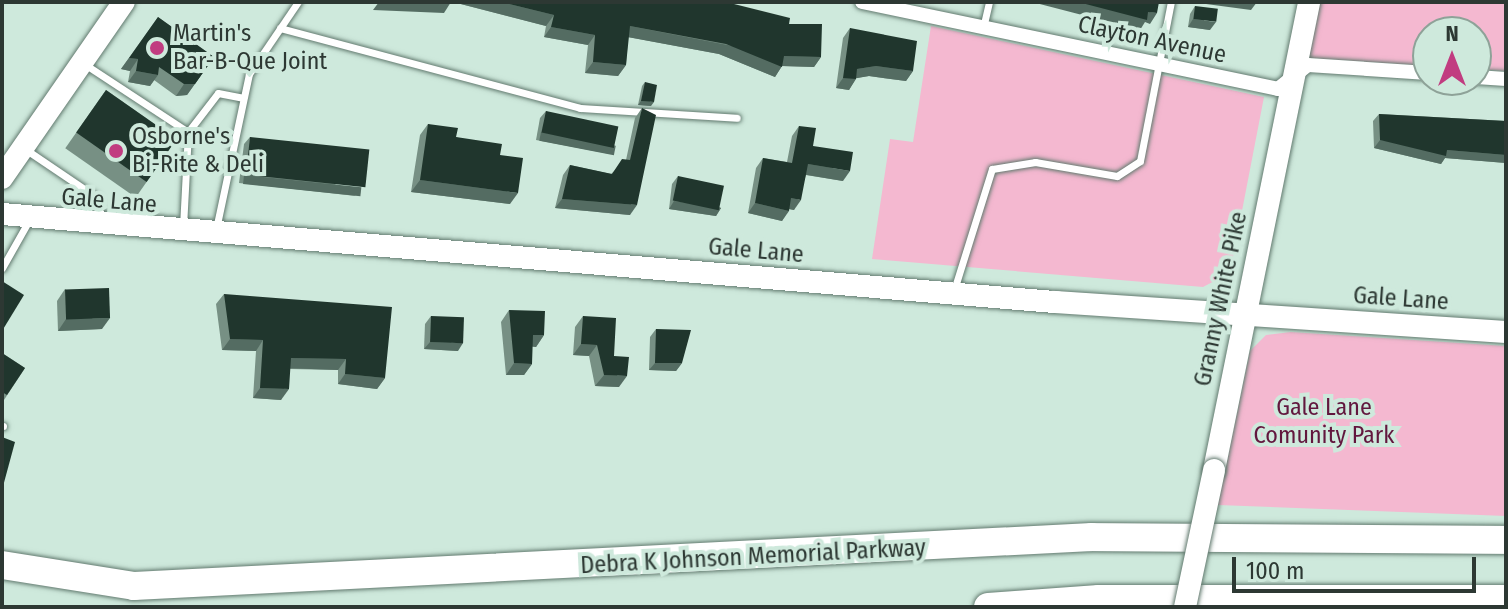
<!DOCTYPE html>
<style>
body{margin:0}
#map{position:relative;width:1508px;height:609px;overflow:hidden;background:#cee9dc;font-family:"Fira Sans Condensed",sans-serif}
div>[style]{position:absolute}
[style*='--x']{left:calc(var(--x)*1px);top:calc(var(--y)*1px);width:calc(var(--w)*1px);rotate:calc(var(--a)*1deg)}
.green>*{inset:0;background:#f4b8d0}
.roads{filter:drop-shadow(0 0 2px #627a6f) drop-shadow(0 0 2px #627a6f)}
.lane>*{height:7px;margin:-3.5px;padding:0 3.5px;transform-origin:3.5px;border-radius:3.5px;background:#fff}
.street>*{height:14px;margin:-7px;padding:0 7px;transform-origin:7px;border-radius:7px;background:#fff}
.secondary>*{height:22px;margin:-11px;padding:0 11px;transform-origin:11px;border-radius:11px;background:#fff}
.highway>*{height:28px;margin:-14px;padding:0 14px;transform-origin:14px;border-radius:14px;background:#fff}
.bridges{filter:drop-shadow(0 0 2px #627a6f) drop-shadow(0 0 2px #627a6f)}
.secondary-bridge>*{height:22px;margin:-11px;padding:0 11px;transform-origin:11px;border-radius:11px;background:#fff}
.wall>*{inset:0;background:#779084;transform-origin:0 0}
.shaded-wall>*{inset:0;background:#546c62;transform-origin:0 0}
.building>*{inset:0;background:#20362d;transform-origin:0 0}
.dots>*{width:22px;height:22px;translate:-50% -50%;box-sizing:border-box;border:4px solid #cee9dc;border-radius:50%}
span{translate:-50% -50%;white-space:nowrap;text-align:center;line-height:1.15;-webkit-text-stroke:8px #cee9dc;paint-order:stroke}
.poi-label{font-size:24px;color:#2d3833}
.left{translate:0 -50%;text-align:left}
.street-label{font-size:24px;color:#2d3833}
.park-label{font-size:24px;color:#62173e}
.frame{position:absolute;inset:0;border:4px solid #2d3833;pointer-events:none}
.north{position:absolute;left:1412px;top:16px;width:80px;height:80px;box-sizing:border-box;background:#cee9dc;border:2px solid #8ea298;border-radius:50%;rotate:0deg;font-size:22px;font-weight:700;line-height:32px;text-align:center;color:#2d3833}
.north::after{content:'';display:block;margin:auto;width:28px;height:36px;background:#c13c80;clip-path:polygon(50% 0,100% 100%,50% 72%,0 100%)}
.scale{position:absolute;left:1232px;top:557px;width:244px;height:36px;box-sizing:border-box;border:4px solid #2d3833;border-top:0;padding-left:10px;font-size:24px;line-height:28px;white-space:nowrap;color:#2d3833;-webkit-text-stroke:6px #cee9dc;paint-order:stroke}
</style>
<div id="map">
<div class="green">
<div style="clip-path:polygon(1319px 2px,1506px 2px,1506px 71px,1476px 69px,1476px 32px,1428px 32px,1428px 66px,1308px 58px)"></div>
<div style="clip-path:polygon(931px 26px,1264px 97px,1230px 273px,1203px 287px,872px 259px,890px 139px,913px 142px)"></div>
<div style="clip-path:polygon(1291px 332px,1506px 346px,1506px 516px,1218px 505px,1250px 351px,1266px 335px)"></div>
</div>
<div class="roads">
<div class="lane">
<div style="--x:280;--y:28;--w:310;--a:14.9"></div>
<div style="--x:580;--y:108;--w:157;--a:3.6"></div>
<div style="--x:983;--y:28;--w:27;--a:-77"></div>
<div style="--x:86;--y:65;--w:122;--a:33.3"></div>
<div style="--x:25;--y:149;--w:86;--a:34.1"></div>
<div style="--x:96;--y:197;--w:21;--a:76"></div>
<div style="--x:183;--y:227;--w:95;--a:-87"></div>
<div style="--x:188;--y:132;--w:49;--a:-52.4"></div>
<div style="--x:218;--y:93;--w:25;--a:11"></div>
<div style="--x:216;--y:229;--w:158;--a:-78"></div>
<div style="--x:249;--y:74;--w:87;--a:-55.8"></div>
<div style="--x:2;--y:268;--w:53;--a:-60.5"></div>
<div style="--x:954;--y:290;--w:127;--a:-72.6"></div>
<div style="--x:992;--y:169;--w:44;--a:-9.2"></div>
<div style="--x:1035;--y:162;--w:83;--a:9.7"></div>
<div style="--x:1117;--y:176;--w:27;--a:-33"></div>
<div style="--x:1140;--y:161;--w:162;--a:-79"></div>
<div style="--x:2;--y:426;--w:1;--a:0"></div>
</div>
<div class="street">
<div style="--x:862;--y:2;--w:425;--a:11.8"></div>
<div style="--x:1278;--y:89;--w:38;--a:-39"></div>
<div style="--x:1308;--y:65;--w:120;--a:3.8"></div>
<div style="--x:1476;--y:77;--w:30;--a:4"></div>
</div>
<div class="secondary">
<div style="--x:2;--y:178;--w:214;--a:-55.3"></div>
<div style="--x:2;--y:214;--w:1057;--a:4.78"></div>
<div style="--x:1055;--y:302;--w:452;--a:3.8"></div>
<div style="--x:1214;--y:470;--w:478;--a:-78.5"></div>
</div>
<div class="highway">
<div style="--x:2;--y:565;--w:134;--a:9"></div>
<div style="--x:134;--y:586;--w:959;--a:-2.93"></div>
<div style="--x:1092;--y:537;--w:414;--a:0.4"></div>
<div style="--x:988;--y:607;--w:111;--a:-4.1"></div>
<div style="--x:1099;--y:599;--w:407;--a:0"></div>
</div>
</div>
<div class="bridges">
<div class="secondary-bridge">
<div style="--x:1185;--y:607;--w:140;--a:-78"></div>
</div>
</div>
<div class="wall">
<div style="clip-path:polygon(453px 2px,726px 2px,789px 24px,821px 57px,814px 67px,782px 66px,775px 77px,719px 54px,628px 37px,626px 65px,618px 76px,585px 73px,588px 45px,544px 37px,546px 26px)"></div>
<div style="clip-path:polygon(1195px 6px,1210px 30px,1188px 27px,1190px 14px)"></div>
<div style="clip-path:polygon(158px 17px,214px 57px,187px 95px,176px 96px,154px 80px,150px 86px,128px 82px,130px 71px,121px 69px)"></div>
<div style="clip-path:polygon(850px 28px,913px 71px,906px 81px,869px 76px,856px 78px,849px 90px,836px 88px,843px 38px)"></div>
<div style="clip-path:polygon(645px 82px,651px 106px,638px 105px,642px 86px)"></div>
<div style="left:106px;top:90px;width:86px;height:71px;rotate:35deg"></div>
<div style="clip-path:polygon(642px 108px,630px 215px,555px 208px,563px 175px,570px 165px,611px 174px,626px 160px,635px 118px)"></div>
<div style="clip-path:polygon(546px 111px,616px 146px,610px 154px,536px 140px,540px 118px)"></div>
<div style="clip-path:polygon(1379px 114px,1506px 121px,1506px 163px,1445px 158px,1441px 164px,1374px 148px,1373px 121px)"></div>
<div style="clip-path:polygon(428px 124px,456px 137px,500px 155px,510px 204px,411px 192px,420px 135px)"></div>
<div style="clip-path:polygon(799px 126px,813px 146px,843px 181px,806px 175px,794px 210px,789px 209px,782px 221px,748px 213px,756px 168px,763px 158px,787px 162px,792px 136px)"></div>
<div style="clip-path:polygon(250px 137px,356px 196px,239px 183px,244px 144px)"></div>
<div style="clip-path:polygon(678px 176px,721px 208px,716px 216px,669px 209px,672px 184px)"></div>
<div style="clip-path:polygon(65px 289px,102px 329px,58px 331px,57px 301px)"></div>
<div style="clip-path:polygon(224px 294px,385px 378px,377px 389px,338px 384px,338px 370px,290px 369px,281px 400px,253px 398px,256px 351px,222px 350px,216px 304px)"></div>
<div style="clip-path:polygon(509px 310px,544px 335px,536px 347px,532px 346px,532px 364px,524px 375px,506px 375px,501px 322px)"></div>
<div style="clip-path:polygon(431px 316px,458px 351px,424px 349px,425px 324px)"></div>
<div style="clip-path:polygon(583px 316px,614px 356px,619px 387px,595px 386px,589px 356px,573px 355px,575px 327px)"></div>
<div style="clip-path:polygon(656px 329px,682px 363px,676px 371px,649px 370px,650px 337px)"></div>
<div style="clip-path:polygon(2px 353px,25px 368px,2px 403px)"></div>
</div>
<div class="shaded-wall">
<div style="clip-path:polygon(379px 2px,451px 2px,444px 13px,373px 10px)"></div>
<div style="clip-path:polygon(453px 2px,501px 2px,554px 15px,546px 26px)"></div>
<div style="clip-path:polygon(1032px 2px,1078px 2px,1157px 13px,1150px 24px,1145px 22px,1140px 30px)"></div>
<div style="clip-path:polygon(1208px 2px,1257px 2px,1251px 10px,1206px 4px)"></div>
<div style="clip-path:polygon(1193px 19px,1216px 22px,1210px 30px,1188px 27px)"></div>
<div style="clip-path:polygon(630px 26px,784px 56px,821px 57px,814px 67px,782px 66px,775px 77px,719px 54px,622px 36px)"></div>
<div style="clip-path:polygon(551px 27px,595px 35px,588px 45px,544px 37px)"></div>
<div style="clip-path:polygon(214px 57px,187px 95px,176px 96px,184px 84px)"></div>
<div style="clip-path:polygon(129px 58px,138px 59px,130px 71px,121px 69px)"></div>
<div style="clip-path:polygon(593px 62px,626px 65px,618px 76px,585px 73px)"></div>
<div style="clip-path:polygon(876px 66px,913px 71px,906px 81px,869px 76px,852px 79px,856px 79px,849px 90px,836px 88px,843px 78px,857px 69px)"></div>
<div style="clip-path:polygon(136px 71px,158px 75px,150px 86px,128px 82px)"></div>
<div style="clip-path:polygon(641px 101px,654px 102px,651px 106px,638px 105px)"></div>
<div style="left:541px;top:132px;width:76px;height:9px;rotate:11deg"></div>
<div style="clip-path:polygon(1380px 140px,1447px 150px,1506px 155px,1506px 163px,1445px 158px,1441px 164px,1374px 148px)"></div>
<div style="clip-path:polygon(808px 164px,850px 171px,843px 181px,801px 174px)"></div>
<div style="left:244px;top:175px;width:118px;height:9px;rotate:6deg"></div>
<div style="clip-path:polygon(420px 180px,518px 193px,510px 204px,411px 192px)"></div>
<div style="clip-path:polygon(791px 198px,801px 200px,794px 210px,784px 208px)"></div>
<div style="clip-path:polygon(562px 199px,637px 205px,630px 215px,555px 208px)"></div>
<div style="clip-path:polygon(674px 201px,721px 208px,716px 216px,669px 209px)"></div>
<div style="clip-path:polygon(755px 203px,789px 211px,782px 221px,748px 213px)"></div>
<div style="clip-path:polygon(110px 318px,102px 329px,58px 331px,66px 319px)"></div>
<div style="clip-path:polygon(533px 335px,544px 335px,536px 347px,525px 346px)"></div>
<div style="clip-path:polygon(230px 339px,263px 340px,256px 351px,222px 350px)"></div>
<div style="clip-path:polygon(430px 342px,463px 343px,458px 351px,424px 349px)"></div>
<div style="clip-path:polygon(581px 344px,597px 345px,589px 356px,573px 355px)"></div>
<div style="clip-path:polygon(291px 358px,346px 359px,338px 370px,283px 368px)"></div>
<div style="clip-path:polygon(514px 363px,532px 364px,524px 375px,506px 375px)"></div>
<div style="clip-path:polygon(655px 363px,682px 363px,676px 371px,649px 370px)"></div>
<div style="clip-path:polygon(345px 374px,385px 378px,377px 389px,338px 384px)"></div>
<div style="clip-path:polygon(604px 375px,627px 376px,619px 387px,595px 386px)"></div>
<div style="clip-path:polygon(260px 388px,289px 389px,281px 400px,253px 398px)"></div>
</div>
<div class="building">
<div style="clip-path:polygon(501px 2px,726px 2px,790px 18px,789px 24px,822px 24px,821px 57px,784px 56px,782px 67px,726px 44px,630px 26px,626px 65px,593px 62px,595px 35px,551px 27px,554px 15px)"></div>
<div style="clip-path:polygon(1078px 2px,1159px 2px,1157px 13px,1148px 12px,1147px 20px)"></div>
<div style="left:1195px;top:6px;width:23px;height:13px;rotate:7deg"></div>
<div style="clip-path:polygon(158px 17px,214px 57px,195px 84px,184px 84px,159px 67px,158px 75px,136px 71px,138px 59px,129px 58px)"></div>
<div style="clip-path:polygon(850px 28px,917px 41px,913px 71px,876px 66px,857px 69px,856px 79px,843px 78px)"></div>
<div style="clip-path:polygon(645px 82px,657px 85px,654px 102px,641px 101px)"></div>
<div style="left:106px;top:90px;width:86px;height:52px;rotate:35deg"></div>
<div style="clip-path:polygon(642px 108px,656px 115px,637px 205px,562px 199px,570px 165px,612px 174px,622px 159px,630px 160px)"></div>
<div style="left:546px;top:111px;width:74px;height:22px;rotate:12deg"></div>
<div style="clip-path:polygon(1379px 114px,1506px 121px,1506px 155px,1447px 150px,1446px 156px,1380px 140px)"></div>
<div style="clip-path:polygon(428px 124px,458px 128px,456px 137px,502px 144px,500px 155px,523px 158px,518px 193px,420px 180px)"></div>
<div style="clip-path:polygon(799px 126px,816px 128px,813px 146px,853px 152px,850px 171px,808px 164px,801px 200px,791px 198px,789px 211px,755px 203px,763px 158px,792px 163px)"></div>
<div style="left:250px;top:137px;width:120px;height:38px;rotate:6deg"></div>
<div style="left:678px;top:176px;width:47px;height:25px;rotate:12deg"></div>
<div style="clip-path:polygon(2px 281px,24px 295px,2px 331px)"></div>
<div style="left:109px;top:288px;width:30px;height:44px;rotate:88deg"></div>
<div style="clip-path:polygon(224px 294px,392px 307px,385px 378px,345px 374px,346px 359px,291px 358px,289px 389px,260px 388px,263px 340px,230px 339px)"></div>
<div style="clip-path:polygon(509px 310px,545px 311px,544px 335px,533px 335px,532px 364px,514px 363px)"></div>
<div style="left:431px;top:316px;width:33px;height:26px;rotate:2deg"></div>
<div style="clip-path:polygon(583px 316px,616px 318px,614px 356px,629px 357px,627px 376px,604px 375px,597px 345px,581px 344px)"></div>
<div style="clip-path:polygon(656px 329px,691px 330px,682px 363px,655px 363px)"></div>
<div style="clip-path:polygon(2px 353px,25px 368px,7px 395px,2px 392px)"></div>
<div style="clip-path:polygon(2px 437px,15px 442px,2px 490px)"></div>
</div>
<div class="dots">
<div style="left:157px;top:48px;background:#c13c80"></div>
<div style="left:116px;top:151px;background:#c13c80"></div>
</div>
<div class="poi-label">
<span class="left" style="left:173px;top:48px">Martin's<br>Bar-B-Que Joint</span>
<span class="left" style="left:132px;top:151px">Osborne's<br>Bi-Rite &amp; Deli</span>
</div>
<div class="street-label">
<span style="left:1152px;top:40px;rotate:12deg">Clayton Avenue</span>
<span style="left:109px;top:201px;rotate:5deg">Gale Lane</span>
<span style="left:756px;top:251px;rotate:5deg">Gale Lane</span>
<span style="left:1221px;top:299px;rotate:-78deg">Granny White Pike</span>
<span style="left:1401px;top:299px;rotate:4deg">Gale Lane</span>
<span style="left:753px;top:557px;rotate:-3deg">Debra K Johnson Memorial Parkway</span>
</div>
<div class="park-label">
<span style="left:1324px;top:422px">Gale Lane<br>Comunity Park</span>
</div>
<div class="frame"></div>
<div class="north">N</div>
<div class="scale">100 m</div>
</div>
